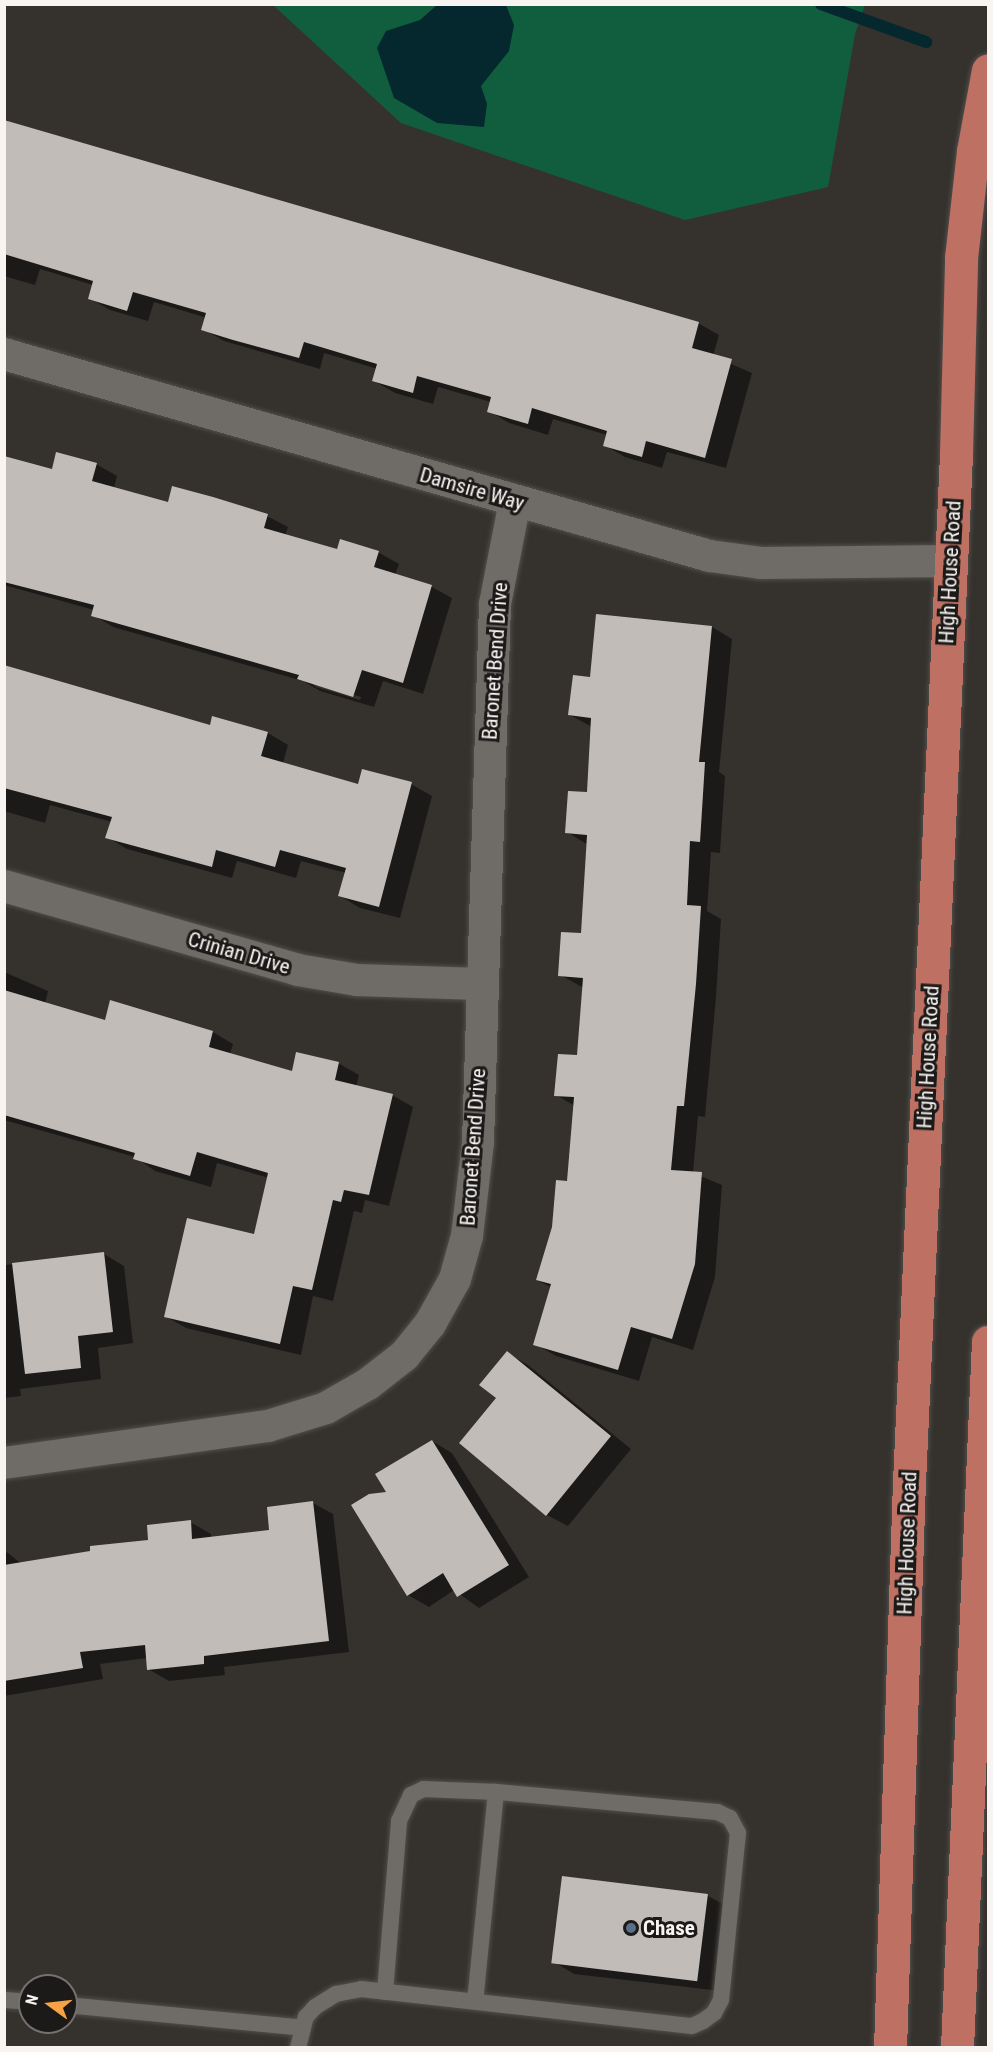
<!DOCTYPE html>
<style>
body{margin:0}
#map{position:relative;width:993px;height:2052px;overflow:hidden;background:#35322e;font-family:"Roboto Condensed",sans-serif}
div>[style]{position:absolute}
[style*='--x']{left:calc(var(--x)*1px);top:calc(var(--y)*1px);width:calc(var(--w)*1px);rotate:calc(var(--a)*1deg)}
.green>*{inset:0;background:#115e3f}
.water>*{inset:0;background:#05282f}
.shadow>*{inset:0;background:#0007}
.stream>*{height:12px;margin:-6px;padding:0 6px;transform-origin:6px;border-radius:6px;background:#05282f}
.building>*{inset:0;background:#c2bcb9;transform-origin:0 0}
.roads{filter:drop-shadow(0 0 2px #514e4b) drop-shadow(0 0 2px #514e4b)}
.lane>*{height:16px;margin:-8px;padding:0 8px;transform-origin:8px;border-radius:8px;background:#6f6c67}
.street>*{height:32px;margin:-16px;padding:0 16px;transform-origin:16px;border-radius:16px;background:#6f6c67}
.primary>*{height:33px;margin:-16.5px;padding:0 16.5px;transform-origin:16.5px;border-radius:16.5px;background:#be7163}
.dots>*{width:16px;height:16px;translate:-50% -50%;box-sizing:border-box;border:3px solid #1c1a18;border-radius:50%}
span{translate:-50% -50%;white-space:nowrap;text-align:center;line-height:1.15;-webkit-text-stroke:6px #1c1a18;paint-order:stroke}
.street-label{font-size:21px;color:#f7f4f2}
.poi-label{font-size:21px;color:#f7f4f2;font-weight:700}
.left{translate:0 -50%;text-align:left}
.frame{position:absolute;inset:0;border:6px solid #f7f4f2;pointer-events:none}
.north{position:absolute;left:18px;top:1974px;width:60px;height:60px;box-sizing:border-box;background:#1c1a18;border:2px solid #74716f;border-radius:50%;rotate:285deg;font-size:16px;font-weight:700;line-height:24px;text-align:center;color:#f7f4f2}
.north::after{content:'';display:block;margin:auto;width:21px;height:27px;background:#f5a345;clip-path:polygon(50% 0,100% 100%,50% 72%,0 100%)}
</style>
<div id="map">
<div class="green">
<div style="clip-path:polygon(273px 5px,865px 5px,855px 34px,828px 187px,685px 220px,401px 123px)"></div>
</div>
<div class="water">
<div style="clip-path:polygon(437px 5px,506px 5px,514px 25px,509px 51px,481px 86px,487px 104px,484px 127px,437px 123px,394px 98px,377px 48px,386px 31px,420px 20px)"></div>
</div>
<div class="shadow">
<div style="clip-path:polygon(4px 121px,698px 323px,719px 335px,713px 356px,752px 373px,726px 468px,667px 452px,662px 468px,625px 457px,604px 445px,607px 435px,553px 419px,548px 435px,509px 423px,489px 411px,491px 402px,438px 387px,433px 404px,395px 393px,374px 381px,378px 369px,324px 353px,320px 369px,224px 341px,203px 329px,207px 318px,154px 302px,148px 321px,110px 310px,89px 298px,93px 285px,40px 269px,35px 285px,4px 276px)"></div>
<div style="clip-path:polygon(evenodd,4px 458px,54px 471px,96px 464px,117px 476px,114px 488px,169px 504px,267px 516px,288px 527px,285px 536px,338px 551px,378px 552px,399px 564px,395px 575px,432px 587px,452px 598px,423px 694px,383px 681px,374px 707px,320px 691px,303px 681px,113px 627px,93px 615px,94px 610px,4px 585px,4px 458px,311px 682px,361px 697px,360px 700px,316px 687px,311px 682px)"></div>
<div style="clip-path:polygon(712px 627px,732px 639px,719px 772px,725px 776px,720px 853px,711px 852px,707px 911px,721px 919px,716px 997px,705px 1117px,698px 1116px,693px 1173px,722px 1185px,715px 1277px,693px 1350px,652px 1337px,639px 1381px,556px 1356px,535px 1344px,552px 1288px,537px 1280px,568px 1183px,575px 1106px,556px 1095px,578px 1057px,584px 988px,560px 975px,583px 934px,588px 845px,567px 832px,589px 793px,592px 727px,570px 715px,591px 678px)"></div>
<div style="clip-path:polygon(4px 665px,211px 727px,268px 733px,288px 745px,283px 763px,359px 786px,411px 784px,432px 796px,400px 918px,360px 908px,340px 896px,346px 873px,301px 861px,296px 878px,237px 861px,232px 878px,127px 849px,107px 837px,112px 822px,50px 805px,45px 823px,4px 811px)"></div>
<div style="clip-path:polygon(4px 972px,48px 991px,45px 1004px,106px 1022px,111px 1002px,213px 1032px,233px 1044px,230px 1054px,293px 1072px,338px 1063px,359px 1075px,356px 1087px,392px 1095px,413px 1107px,389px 1206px,365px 1200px,362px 1213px,354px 1211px,333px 1301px,313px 1296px,301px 1355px,186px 1328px,165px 1316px,255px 1235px,269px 1178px,217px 1163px,211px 1187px,155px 1171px,135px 1157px,4px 1120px)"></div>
<div style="clip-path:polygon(104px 1254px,124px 1266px,133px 1343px,98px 1348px,101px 1379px,20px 1389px,21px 1396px,4px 1398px,4px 1262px,5px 1265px)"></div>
<div style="clip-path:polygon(507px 1353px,528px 1365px,631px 1449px,568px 1526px,547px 1515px,498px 1398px)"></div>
<div style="clip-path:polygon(432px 1441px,452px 1453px,529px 1577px,479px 1608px,454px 1590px,429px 1607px,408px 1595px,389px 1493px)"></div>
<div style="clip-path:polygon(313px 1503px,333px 1514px,349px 1652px,224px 1667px,225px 1675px,169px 1681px,148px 1669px,147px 1658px,100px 1664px,103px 1679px,4px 1696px,4px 1550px,22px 1564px,150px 1541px,190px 1522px,211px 1534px,211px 1538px,271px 1532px)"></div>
<div style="clip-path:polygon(563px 1878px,708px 1896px,729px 1907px,721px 1991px,574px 1974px,554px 1962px)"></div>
</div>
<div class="stream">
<div style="--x:821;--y:4;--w:112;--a:19.9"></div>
</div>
<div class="building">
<div style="clip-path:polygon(4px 120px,699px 322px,692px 348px,732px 359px,705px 458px,646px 441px,642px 457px,603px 446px,607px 431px,532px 408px,528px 424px,487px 412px,491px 397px,417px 376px,413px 393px,372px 381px,377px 364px,304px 342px,299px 358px,233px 340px,201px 330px,206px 313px,133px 292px,127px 311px,88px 299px,93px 281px,4px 254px)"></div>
<div style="clip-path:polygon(56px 452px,97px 463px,92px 481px,168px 502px,172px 486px,213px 497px,268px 514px,264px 528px,337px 549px,340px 539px,379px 551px,374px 567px,432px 585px,403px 683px,362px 670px,353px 697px,297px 679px,299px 675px,91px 616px,94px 605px,4px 582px,4px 456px,52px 469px)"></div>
<div style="clip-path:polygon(596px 614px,712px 626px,699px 762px,705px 762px,700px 842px,690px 841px,687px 905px,701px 906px,696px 984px,684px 1106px,677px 1106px,671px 1170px,702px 1172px,695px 1264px,672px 1339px,631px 1327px,618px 1370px,533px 1345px,551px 1284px,536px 1280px,552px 1227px,556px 1180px,567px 1181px,574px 1097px,554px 1096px,558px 1054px,577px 1055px,583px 978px,558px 976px,561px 932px,581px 933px,587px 835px,565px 833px,568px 791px,587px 792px,591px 718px,568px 715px,573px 675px,590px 677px)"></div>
<div style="clip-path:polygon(4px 665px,210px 725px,212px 716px,268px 732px,261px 756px,358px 784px,362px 769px,412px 782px,379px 907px,338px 896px,346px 868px,280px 850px,275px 867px,216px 850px,212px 867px,105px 838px,112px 817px,4px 788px)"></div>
<div style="clip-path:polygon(4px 990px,105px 1020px,110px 1000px,213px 1031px,209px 1047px,292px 1071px,296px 1052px,339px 1062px,335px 1080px,393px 1094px,369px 1195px,344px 1190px,341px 1202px,333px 1200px,312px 1290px,293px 1286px,280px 1344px,164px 1317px,187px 1218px,254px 1234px,268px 1173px,197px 1152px,190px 1176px,133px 1159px,135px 1153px,4px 1115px)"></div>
<div style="clip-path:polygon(104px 1252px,113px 1332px,78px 1336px,81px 1368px,25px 1374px,12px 1263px)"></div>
<div style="clip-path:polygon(507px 1351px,611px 1436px,546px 1516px,459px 1443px,496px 1398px,479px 1385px)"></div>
<div style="clip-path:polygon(432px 1440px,509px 1565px,457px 1597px,443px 1573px,407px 1596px,351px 1505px,369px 1494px,386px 1492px,375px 1474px)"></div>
<div style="clip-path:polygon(313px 1501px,329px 1641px,204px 1656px,204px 1664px,147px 1670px,145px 1645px,80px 1652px,83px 1668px,4px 1681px,4px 1565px,90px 1551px,90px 1546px,148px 1540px,147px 1525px,191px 1520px,192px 1539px,269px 1530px,267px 1507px)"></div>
<div style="left:562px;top:1876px;width:147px;height:88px;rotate:7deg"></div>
</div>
<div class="roads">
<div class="lane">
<div style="--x:385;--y:1992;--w:172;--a:-85.3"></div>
<div style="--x:399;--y:1821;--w:29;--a:-65"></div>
<div style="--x:411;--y:1795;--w:14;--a:-25"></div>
<div style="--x:424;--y:1789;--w:72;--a:2.4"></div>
<div style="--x:4;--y:2000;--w:26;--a:4"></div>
<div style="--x:66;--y:2005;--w:238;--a:5.5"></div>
<div style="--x:298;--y:2048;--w:32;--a:-76"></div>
<div style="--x:306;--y:2017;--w:13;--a:-48"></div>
<div style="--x:315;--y:2007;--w:25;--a:-32"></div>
<div style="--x:336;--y:1994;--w:25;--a:-11"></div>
<div style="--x:361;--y:1989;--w:333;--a:6.4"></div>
<div style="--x:692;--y:2026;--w:12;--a:-24"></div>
<div style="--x:703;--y:2021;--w:14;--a:-36"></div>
<div style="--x:714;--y:2013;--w:15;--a:-62"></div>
<div style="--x:721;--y:2000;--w:168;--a:-84.2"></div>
<div style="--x:738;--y:1833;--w:17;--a:-118"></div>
<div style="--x:730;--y:1818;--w:14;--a:-155"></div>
<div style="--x:717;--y:1812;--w:222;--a:-174.8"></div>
<div style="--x:496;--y:1792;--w:210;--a:95.7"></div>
</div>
<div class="street">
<div style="--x:4;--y:354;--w:734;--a:15.97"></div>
<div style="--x:710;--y:556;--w:51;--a:7.8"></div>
<div style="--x:761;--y:563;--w:189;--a:-0.6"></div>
<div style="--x:4;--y:886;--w:306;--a:15.9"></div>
<div style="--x:298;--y:970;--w:60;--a:9.6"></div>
<div style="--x:357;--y:980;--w:123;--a:1.9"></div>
<div style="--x:4;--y:1463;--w:267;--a:-8"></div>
<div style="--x:268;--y:1426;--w:61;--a:-17.2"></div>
<div style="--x:326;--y:1408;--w:48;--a:-29.7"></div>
<div style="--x:368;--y:1384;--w:46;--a:-37.9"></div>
<div style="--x:404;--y:1356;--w:41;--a:-50.9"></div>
<div style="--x:430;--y:1324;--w:51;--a:-60.9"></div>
<div style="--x:455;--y:1279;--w:45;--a:-74.4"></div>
<div style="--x:467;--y:1236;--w:95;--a:-83.3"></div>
<div style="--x:478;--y:1142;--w:538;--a:-88.19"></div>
<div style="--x:495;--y:604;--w:105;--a:-79"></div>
</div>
<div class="primary">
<div style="--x:890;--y:2048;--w:566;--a:-88.08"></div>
<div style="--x:909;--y:1482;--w:1029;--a:-87.38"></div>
<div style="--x:956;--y:454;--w:196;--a:-88.5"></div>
<div style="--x:961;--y:258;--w:108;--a:-83.6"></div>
<div style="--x:973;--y:151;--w:82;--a:-79.5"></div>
<div style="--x:957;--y:2048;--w:707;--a:-87.49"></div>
</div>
</div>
<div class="dots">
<div style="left:631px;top:1928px;background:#5c6f8a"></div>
</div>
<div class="street-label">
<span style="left:472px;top:489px;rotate:16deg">Damsire Way</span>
<span style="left:950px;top:572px;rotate:-87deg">High House Road</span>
<span style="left:495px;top:661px;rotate:-86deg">Baronet Bend Drive</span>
<span style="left:239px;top:953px;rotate:16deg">Crinian Drive</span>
<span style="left:928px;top:1057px;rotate:-87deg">High House Road</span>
<span style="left:473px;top:1147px;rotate:-86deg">Baronet Bend Drive</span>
<span style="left:907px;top:1543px;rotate:-88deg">High House Road</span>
</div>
<div class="poi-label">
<span class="left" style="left:643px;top:1928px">Chase</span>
</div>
<div class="frame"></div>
<div class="north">N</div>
</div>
